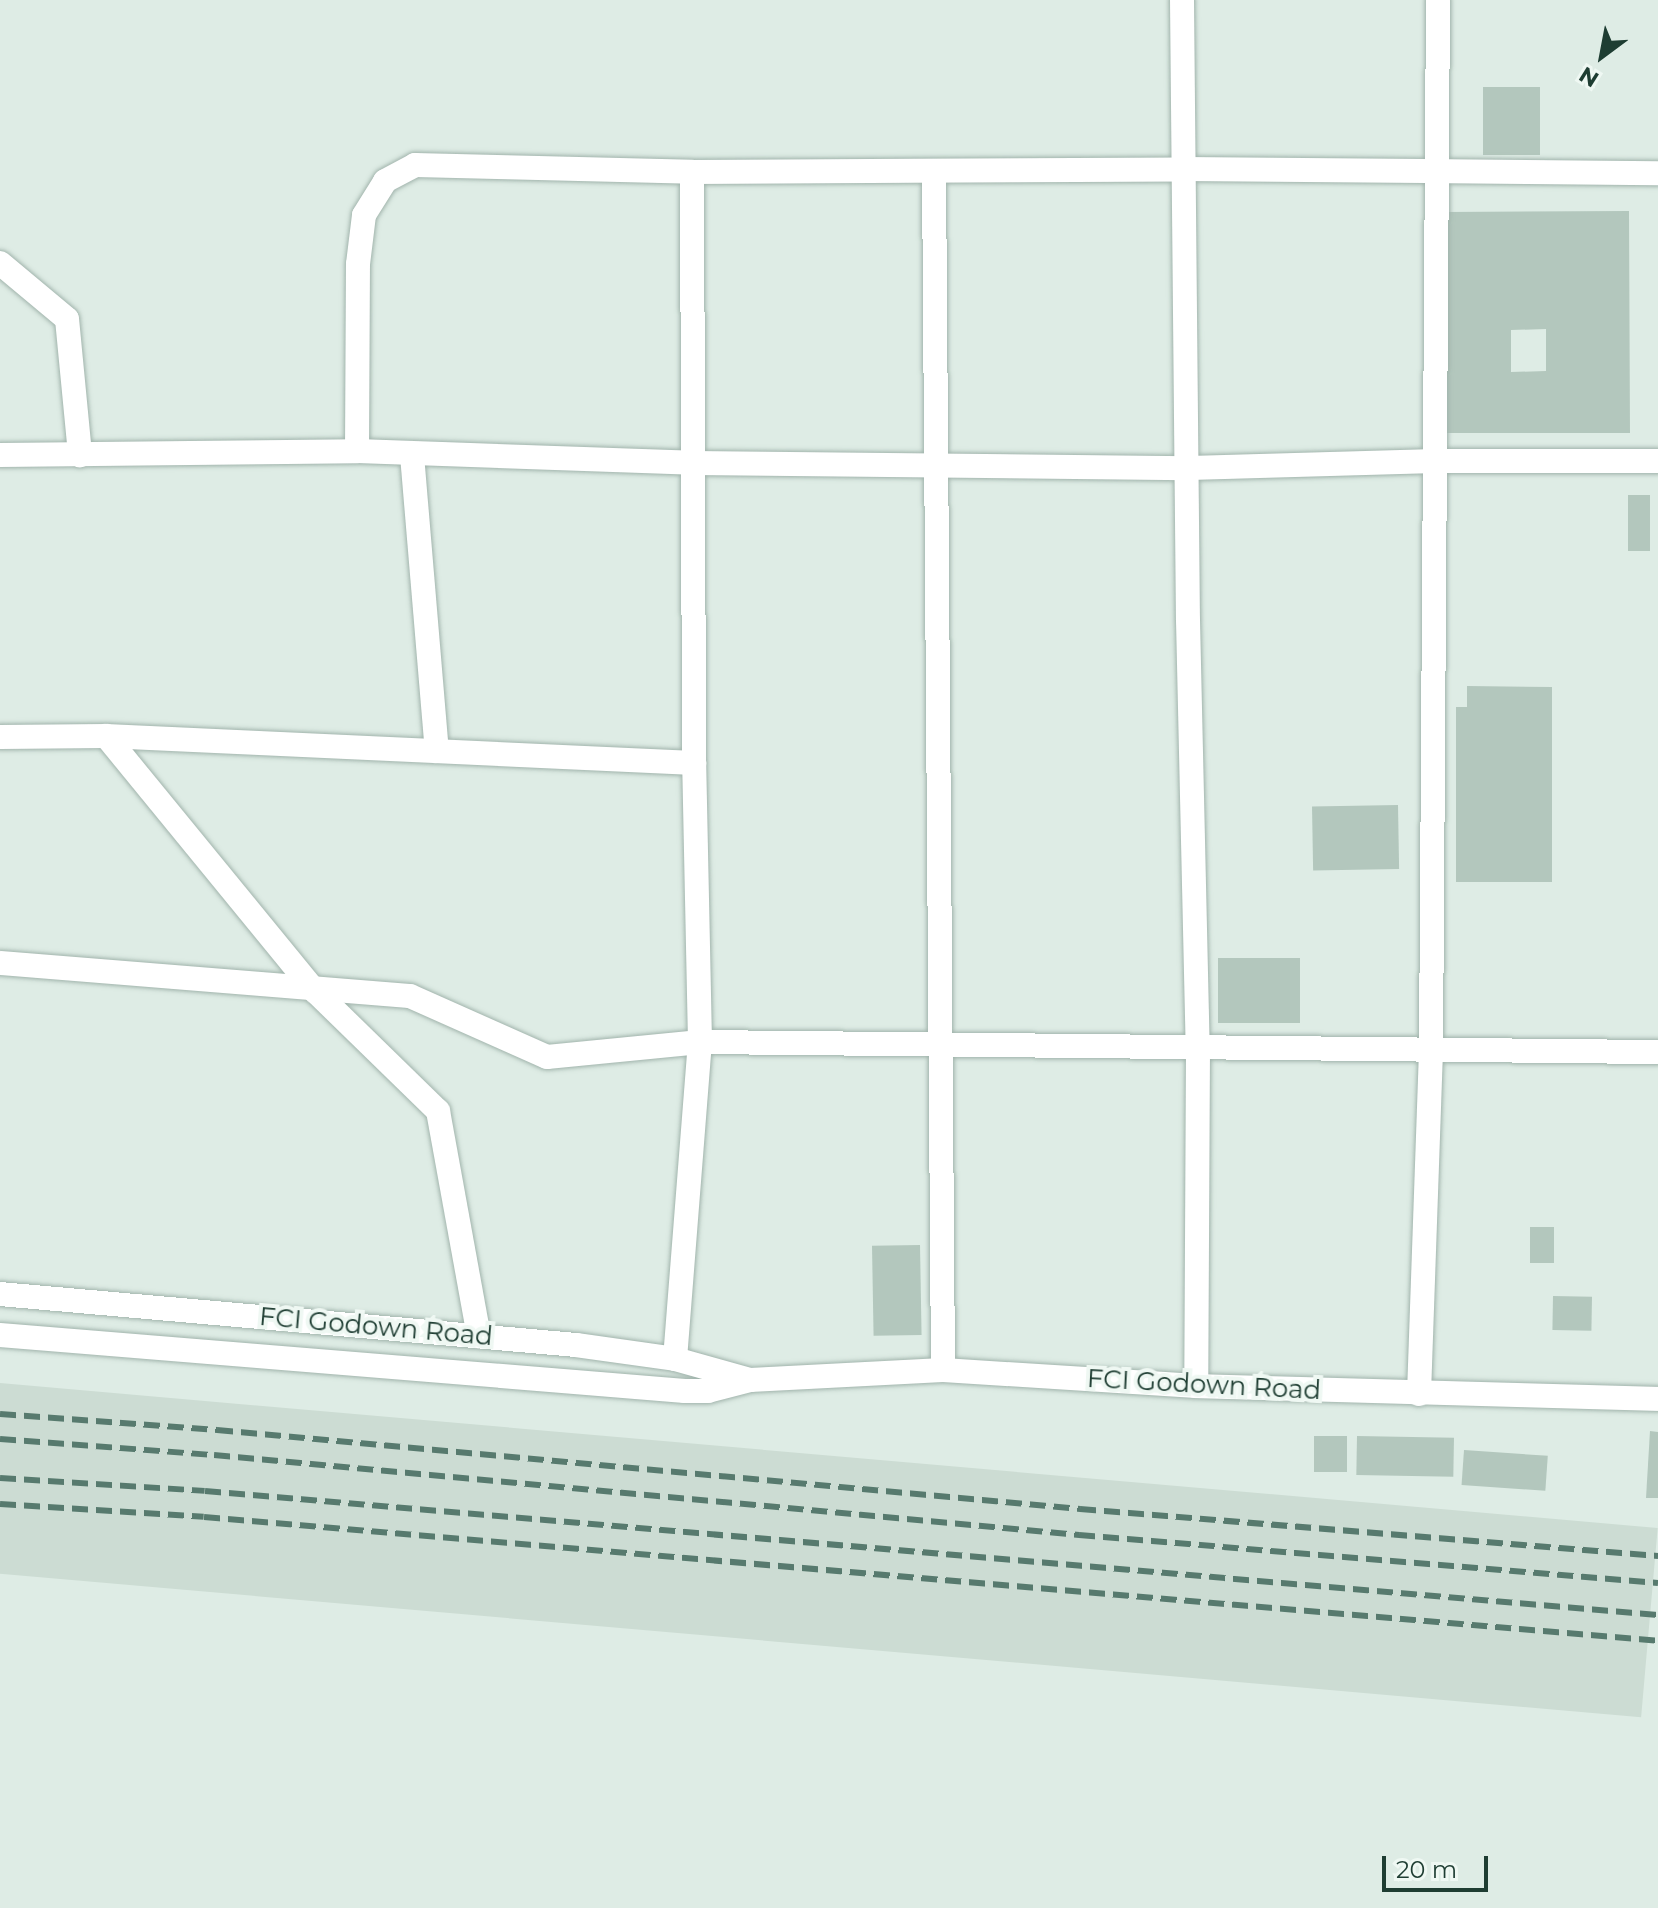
<!DOCTYPE html>
<style>
body{margin:0}
#map{position:relative;width:1658px;height:1908px;overflow:hidden;background:#deece5;font-family:Montserrat,sans-serif}
div>[style]{position:absolute}
[style*='--x']{left:calc(var(--x)*1px);top:calc(var(--y)*1px);width:calc(var(--w)*1px);rotate:calc(var(--a)*1deg)}
.built>*{inset:0;background:#ccdcd3;transform-origin:0 0}
.building>*{inset:0;background:#b3c7bd;transform-origin:0 0}
.roads{filter:drop-shadow(0 0 2px #a1b4ac) drop-shadow(0 0 2px #a1b4ac)}
.street>*{height:24px;margin:-12px;padding:0 12px;transform-origin:12px;border-radius:12px;background:#fff}
.secondary>*{height:24px;margin:-12px;padding:0 12px;transform-origin:12px;border-radius:12px;background:#fff}
.rail>*{height:6px;margin-top:-3px;transform-origin:0;background:repeating-linear-gradient(90deg,#577a6e 0 16px,transparent 0 24px)}
span{translate:-50% -50%;white-space:nowrap;text-align:center;line-height:1.15;-webkit-text-stroke:8px #eff8f3;paint-order:stroke}
.street-label{font-size:26px;color:#1e3d32}
.north{position:absolute;left:1562px;top:16px;width:80px;height:80px;-webkit-text-stroke:6px #eff8f3;paint-order:stroke;rotate:212deg;font-size:22px;font-weight:700;line-height:32px;text-align:center;color:#1e3d32}
.north::after{content:'';display:block;margin:auto;width:28px;height:36px;background:#1e3d32;clip-path:polygon(50% 0,100% 100%,50% 72%,0 100%)}
.scale{position:absolute;left:1382px;top:1856px;width:106px;height:36px;box-sizing:border-box;border:4px solid #1e3d32;border-top:0;padding-left:10px;font-size:24px;line-height:28px;white-space:nowrap;color:#1e3d32;-webkit-text-stroke:6px #eff8f3;paint-order:stroke}
</style>
<div id="map">
<div class="built">
<div style="left:0;top:1383px;width:1664px;height:190px;rotate:5deg"></div>
</div>
<div class="building">
<div style="left:1483px;top:87px;width:57px;height:68px"></div>
<div style="clip-path:polygon(evenodd,1629px 211px,1630px 433px,1447px 433px,1446px 212px,1629px 211px,1546px 329px,1546px 371px,1511px 372px,1511px 330px,1546px 329px)"></div>
<div style="left:1628px;top:495px;width:22px;height:56px"></div>
<div style="clip-path:polygon(1467px 686px,1552px 687px,1552px 882px,1456px 882px,1456px 707px,1467px 707px)"></div>
<div style="left:1398px;top:805px;width:64px;height:86px;rotate:89deg"></div>
<div style="left:1218px;top:958px;width:82px;height:65px"></div>
<div style="left:1530px;top:1227px;width:24px;height:36px"></div>
<div style="left:920px;top:1245px;width:90px;height:48px;rotate:89deg"></div>
<div style="left:1553px;top:1296px;width:39px;height:34px;rotate:1deg"></div>
<div style="clip-path:polygon(1650px 1431px,1658px 1432px,1658px 1498px,1646px 1498px)"></div>
<div style="left:1314px;top:1436px;width:33px;height:36px"></div>
<div style="left:1357px;top:1436px;width:97px;height:39px;rotate:1deg"></div>
<div style="left:1464px;top:1450px;width:84px;height:35px;rotate:4deg"></div>
</div>
<div class="roads">
<div class="street">
<div style="--x:1182;--y:0;--w:620;--a:89.45"></div>
<div style="--x:1188;--y:620;--w:429;--a:88.7"></div>
<div style="--x:1198;--y:1049;--w:337;--a:90.3"></div>
<div style="--x:934;--y:171;--w:1199;--a:89.57"></div>
<div style="--x:0;--y:263;--w:87;--a:39.9"></div>
<div style="--x:67;--y:319;--w:137;--a:84.5"></div>
<div style="--x:357;--y:451;--w:187;--a:-89.7"></div>
<div style="--x:358;--y:264;--w:49;--a:-83"></div>
<div style="--x:364;--y:215;--w:40;--a:-58"></div>
<div style="--x:385;--y:181;--w:34;--a:-28"></div>
<div style="--x:415;--y:165;--w:277;--a:1.4"></div>
<div style="--x:692;--y:172;--w:492;--a:-0.3"></div>
<div style="--x:1184;--y:169;--w:474;--a:0.5"></div>
<div style="--x:0;--y:455;--w:357;--a:-0.6"></div>
<div style="--x:357;--y:451;--w:336;--a:2"></div>
<div style="--x:693;--y:463;--w:496;--a:0.6"></div>
<div style="--x:1189;--y:468;--w:247;--a:-1.6"></div>
<div style="--x:1436;--y:461;--w:222;--a:0"></div>
<div style="--x:412;--y:455;--w:297;--a:85.2"></div>
<div style="--x:106;--y:736;--w:330;--a:50.7"></div>
<div style="--x:315;--y:991;--w:172;--a:44.3"></div>
<div style="--x:438;--y:1111;--w:229;--a:79.7"></div>
<div style="--x:0;--y:737;--w:106;--a:-0.5"></div>
<div style="--x:106;--y:736;--w:589;--a:2.63"></div>
<div style="--x:0;--y:963;--w:411;--a:4.6"></div>
<div style="--x:410;--y:996;--w:150;--a:24"></div>
<div style="--x:547;--y:1057;--w:154;--a:-5.6"></div>
<div style="--x:700;--y:1042;--w:958;--a:0.6"></div>
<div style="--x:675;--y:1359;--w:318;--a:-85.5"></div>
<div style="--x:700;--y:1042;--w:279;--a:-91.2"></div>
<div style="--x:694;--y:763;--w:591;--a:-90.19"></div>
<div style="--x:1419;--y:1394;--w:342;--a:-88"></div>
<div style="--x:1431;--y:1052;--w:1052;--a:-89.62"></div>
</div>
<div class="secondary">
<div style="--x:0;--y:1294;--w:578;--a:5.06"></div>
<div style="--x:576;--y:1345;--w:100;--a:8"></div>
<div style="--x:675;--y:1359;--w:78;--a:15.6"></div>
<div style="--x:0;--y:1335;--w:687;--a:4.67"></div>
<div style="--x:685;--y:1391;--w:23;--a:0"></div>
<div style="--x:708;--y:1391;--w:43;--a:-14.7"></div>
<div style="--x:750;--y:1380;--w:193;--a:-3"></div>
<div style="--x:943;--y:1370;--w:254;--a:3.6"></div>
<div style="--x:1196;--y:1386;--w:462;--a:1.6"></div>
</div>
</div>
<div class="rail">
<div style="--x:0;--y:1414;--w:218;--a:4.2"></div>
<div style="--x:217;--y:1430;--w:867;--a:5.23"></div>
<div style="--x:1080;--y:1509;--w:580;--a:4.65"></div>
<div style="--x:0;--y:1439;--w:215;--a:4.3"></div>
<div style="--x:214;--y:1455;--w:869;--a:5.28"></div>
<div style="--x:1079;--y:1535;--w:581;--a:4.74"></div>
<div style="--x:0;--y:1478;--w:205;--a:3.6"></div>
<div style="--x:205;--y:1491;--w:1458;--a:4.88"></div>
<div style="--x:0;--y:1504;--w:204;--a:3.6"></div>
<div style="--x:204;--y:1517;--w:1459;--a:4.87"></div>
</div>
<div class="street-label">
<span style="left:376px;top:1327px;rotate:5deg">FCI Godown Road</span>
<span style="left:1204px;top:1385px;rotate:3deg">FCI Godown Road</span>
</div>
<div class="north">N</div>
<div class="scale">20 m</div>
</div>
